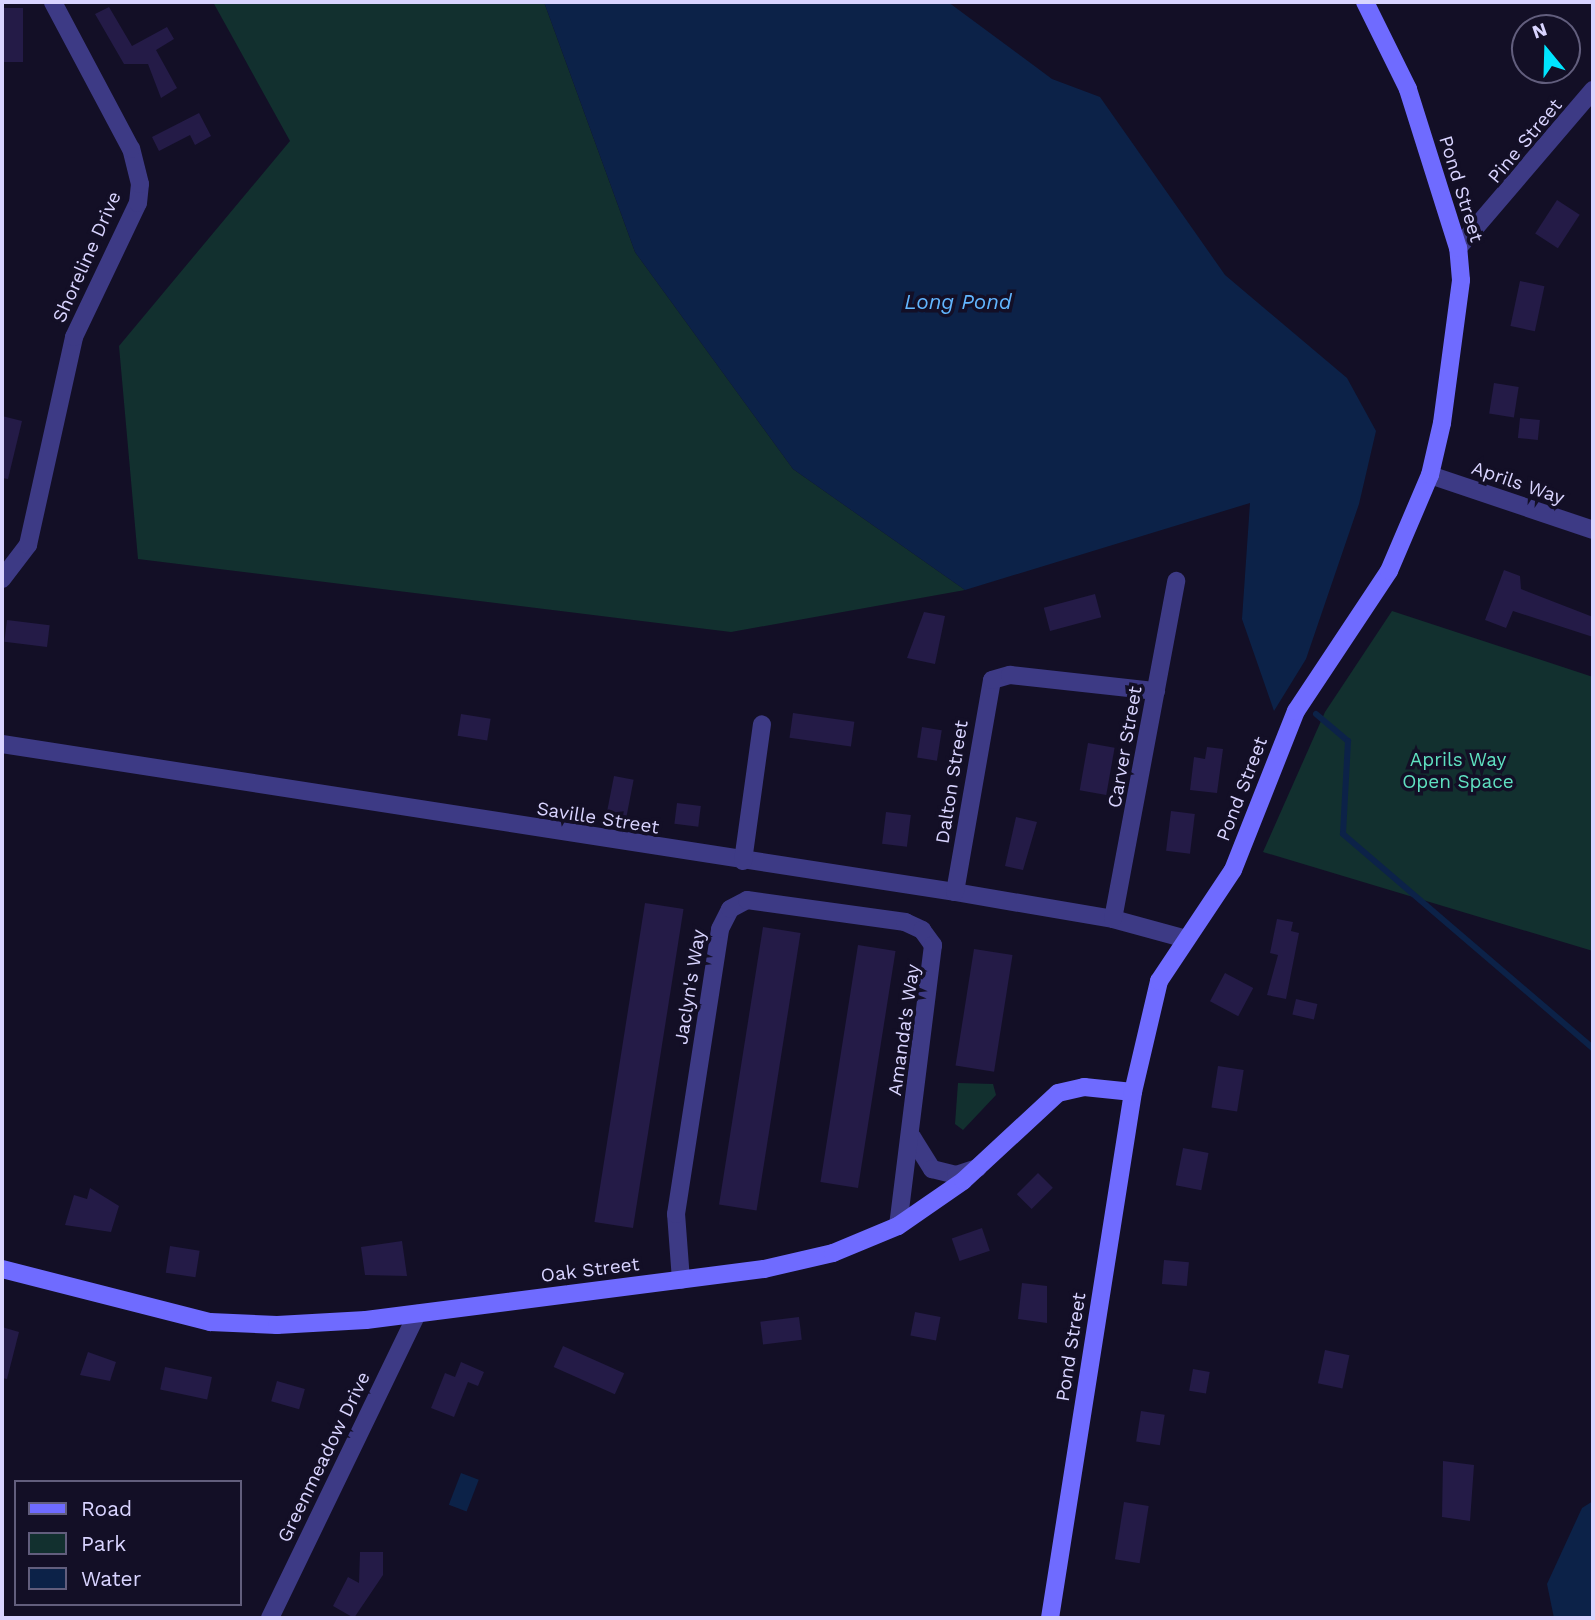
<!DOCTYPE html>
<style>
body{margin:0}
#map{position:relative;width:1595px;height:1620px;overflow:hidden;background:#130f26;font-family:"Work Sans",sans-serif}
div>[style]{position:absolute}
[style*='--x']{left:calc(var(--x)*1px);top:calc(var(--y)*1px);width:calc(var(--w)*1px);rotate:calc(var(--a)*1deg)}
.green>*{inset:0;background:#12302f}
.water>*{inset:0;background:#0c2248;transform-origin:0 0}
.stream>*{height:6px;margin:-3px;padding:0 3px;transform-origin:3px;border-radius:3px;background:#0c2248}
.building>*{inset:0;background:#241b47;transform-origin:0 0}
.street>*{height:18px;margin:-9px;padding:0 9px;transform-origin:9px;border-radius:9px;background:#3d3a85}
.secondary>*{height:18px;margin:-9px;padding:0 9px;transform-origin:9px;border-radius:9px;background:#6f6bff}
span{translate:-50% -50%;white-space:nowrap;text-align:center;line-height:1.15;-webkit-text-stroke:7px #130f26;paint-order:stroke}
.street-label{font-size:19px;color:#d9d4ff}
.park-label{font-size:19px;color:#5fe0c0}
.water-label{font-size:21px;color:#62b6ff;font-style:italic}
.frame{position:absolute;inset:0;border:4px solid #d9d4ff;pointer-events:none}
.legend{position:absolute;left:14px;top:1480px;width:228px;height:126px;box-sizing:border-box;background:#130f26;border:2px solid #625e7d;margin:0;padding:9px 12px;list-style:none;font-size:21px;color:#d9d4ff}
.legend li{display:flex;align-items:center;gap:14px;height:35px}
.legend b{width:35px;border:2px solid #625e7d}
.north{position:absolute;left:1511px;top:14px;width:70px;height:70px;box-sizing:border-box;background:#130f26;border:2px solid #625e7d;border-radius:50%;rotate:341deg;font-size:19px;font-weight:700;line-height:28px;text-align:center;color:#d9d4ff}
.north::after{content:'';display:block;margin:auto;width:24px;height:32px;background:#00e5ff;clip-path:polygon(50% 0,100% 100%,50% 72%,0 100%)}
</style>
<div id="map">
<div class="green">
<div style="clip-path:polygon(213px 2px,544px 2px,635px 252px,793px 469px,965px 590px,731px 632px,138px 559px,119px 346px,290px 141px)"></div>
<div style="clip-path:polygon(1392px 611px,1593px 677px,1593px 951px,1263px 852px,1325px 712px)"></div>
<div style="clip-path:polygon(958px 1083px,993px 1084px,996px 1095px,963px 1130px,955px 1124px)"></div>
</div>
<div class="water">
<div style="clip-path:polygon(544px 2px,948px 2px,1052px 79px,1100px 97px,1225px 275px,1347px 378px,1376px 431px,1359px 504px,1306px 659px,1274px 711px,1242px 619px,1250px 503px,965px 590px,793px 469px,635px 252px)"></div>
<div style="left:461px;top:1473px;width:19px;height:34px;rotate:21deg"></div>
<div style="clip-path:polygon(1593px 1501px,1593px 1618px,1554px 1618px,1547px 1584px,1582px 1508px)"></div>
</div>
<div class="stream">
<div style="--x:1316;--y:714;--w:42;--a:40.2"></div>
<div style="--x:1348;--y:741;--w:93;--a:93.1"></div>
<div style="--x:1343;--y:834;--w:329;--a:40.6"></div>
</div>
<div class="building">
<div style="clip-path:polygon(109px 7px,132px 46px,167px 27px,174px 39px,156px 50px,177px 88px,161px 98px,148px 64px,124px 64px,95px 14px)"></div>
<div style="left:2px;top:8px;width:21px;height:54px"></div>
<div style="clip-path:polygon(199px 113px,211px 136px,195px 145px,190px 135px,159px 151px,152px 137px)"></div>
<div style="left:1557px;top:200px;width:27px;height:40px;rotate:33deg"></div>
<div style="left:1520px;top:281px;width:25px;height:46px;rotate:12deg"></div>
<div style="left:1494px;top:383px;width:25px;height:31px;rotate:9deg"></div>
<div style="clip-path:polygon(2px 416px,22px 421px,8px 479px,2px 478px)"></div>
<div style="left:1520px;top:418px;width:20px;height:20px;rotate:6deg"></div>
<div style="clip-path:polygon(1504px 570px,1520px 576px,1521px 589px,1593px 617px,1593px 637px,1513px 611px,1506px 628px,1485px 620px)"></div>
<div style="left:1095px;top:594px;width:24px;height:53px;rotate:75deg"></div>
<div style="clip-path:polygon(924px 612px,945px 616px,935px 664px,907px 658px)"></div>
<div style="left:7px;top:620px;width:43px;height:22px;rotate:7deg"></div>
<div style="left:793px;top:713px;width:62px;height:25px;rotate:8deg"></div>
<div style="left:461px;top:714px;width:30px;height:22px;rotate:9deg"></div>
<div style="left:922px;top:727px;width:20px;height:31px;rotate:9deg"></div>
<div style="left:1088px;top:743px;width:27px;height:48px;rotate:10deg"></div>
<div style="clip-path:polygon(1207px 747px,1223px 749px,1217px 793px,1190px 790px,1194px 757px,1205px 759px)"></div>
<div style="left:614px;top:776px;width:20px;height:38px;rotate:11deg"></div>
<div style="left:677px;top:803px;width:24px;height:21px;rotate:7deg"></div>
<div style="left:1171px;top:811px;width:24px;height:40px;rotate:7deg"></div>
<div style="left:886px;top:812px;width:25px;height:32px;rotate:7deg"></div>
<div style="clip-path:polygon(1016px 817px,1037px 822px,1023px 870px,1005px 866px)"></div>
<div style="left:645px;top:903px;width:39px;height:323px;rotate:9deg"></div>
<div style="clip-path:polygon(1277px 919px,1293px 922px,1291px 931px,1299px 933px,1286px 999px,1267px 995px,1278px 955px,1270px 953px)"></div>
<div style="left:763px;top:927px;width:38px;height:281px;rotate:9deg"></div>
<div style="left:858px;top:945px;width:38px;height:240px;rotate:9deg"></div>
<div style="left:974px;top:949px;width:39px;height:118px;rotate:9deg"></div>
<div style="left:1225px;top:973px;width:32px;height:32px;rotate:28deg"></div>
<div style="left:1296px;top:999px;width:22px;height:16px;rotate:13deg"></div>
<div style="left:1218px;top:1066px;width:26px;height:42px;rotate:9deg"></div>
<div style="left:1183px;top:1148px;width:26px;height:38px;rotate:11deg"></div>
<div style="left:1038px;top:1173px;width:21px;height:30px;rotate:45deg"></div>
<div style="clip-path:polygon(90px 1188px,119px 1206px,111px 1232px,65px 1225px,74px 1195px,87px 1199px)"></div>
<div style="left:982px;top:1228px;width:24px;height:32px;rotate:71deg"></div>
<div style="clip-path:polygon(402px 1241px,407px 1276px,365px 1275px,361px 1247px)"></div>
<div style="left:170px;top:1246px;width:30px;height:27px;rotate:9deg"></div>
<div style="left:1164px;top:1260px;width:25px;height:24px;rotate:5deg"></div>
<div style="clip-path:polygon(1022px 1283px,1047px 1286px,1047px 1323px,1018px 1319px)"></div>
<div style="left:915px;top:1312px;width:26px;height:24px;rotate:11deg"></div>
<div style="left:799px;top:1317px;width:23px;height:39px;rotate:83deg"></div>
<div style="clip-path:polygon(2px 1327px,19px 1332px,7px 1379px,2px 1378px)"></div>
<div style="left:563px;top:1346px;width:67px;height:23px;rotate:24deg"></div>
<div style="left:1325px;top:1350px;width:25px;height:34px;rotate:12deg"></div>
<div style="clip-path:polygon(88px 1352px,116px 1362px,110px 1381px,80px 1375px)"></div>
<div style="clip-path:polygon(461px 1362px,484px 1372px,478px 1386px,468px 1382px,454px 1417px,431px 1408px,445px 1373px,455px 1377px)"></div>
<div style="left:165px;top:1367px;width:48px;height:23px;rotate:12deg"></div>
<div style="left:1193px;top:1369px;width:17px;height:22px;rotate:10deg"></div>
<div style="left:277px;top:1381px;width:29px;height:21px;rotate:16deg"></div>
<div style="left:1141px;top:1411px;width:24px;height:31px;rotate:9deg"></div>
<div style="clip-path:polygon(1443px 1461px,1474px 1465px,1470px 1521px,1442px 1517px)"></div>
<div style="left:1124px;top:1502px;width:25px;height:58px;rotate:9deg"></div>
<div style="clip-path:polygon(360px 1552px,383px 1552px,383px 1575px,354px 1618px,333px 1606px,348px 1577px,359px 1583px)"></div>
</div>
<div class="street">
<div style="--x:1458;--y:248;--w:208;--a:-49.5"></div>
<div style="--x:1430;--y:475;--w:172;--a:18.6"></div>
<div style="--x:2;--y:579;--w:43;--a:-52.6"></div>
<div style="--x:28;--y:545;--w:213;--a:-77.5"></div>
<div style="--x:74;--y:337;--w:148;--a:-64.5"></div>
<div style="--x:138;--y:203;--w:19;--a:-84"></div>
<div style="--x:140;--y:184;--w:36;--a:-104"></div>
<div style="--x:131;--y:149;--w:166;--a:-118"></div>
<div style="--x:2;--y:744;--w:964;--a:8.83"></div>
<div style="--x:955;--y:892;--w:160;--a:9.7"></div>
<div style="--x:1113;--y:919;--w:76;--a:15.3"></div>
<div style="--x:743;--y:861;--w:138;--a:-82.1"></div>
<div style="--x:955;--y:892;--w:215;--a:-80.1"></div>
<div style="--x:992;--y:680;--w:19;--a:-16"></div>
<div style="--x:1010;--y:675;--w:147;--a:6.3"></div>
<div style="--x:1113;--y:919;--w:344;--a:-79.4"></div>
<div style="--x:912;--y:1137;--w:38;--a:58"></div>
<div style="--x:932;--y:1169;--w:25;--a:14"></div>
<div style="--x:956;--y:1175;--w:23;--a:-18"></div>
<div style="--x:681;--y:1280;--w:66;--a:-94.3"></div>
<div style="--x:676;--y:1214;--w:288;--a:-81.2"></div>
<div style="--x:720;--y:929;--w:22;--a:-63"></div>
<div style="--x:730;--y:909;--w:19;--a:-28"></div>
<div style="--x:747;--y:900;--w:160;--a:7.9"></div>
<div style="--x:905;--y:922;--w:19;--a:25"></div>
<div style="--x:922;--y:930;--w:19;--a:54"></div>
<div style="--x:933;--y:945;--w:283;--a:97.1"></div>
<div style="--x:270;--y:1618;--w:338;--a:-64.2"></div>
</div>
<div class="secondary">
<div style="--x:2;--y:1269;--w:215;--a:14.3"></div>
<div style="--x:210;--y:1322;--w:67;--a:2.6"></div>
<div style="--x:277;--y:1325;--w:89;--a:-3.2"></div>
<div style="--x:366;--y:1320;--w:401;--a:-7.3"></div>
<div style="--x:764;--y:1269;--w:71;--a:-13.1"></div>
<div style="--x:833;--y:1253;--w:70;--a:-22.6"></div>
<div style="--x:898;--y:1226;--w:79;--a:-34.7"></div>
<div style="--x:963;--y:1181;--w:129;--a:-42.8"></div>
<div style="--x:1058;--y:1093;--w:27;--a:-13"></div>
<div style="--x:1084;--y:1087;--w:49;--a:5.8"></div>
<div style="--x:1050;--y:1618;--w:533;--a:-81.03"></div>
<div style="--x:1133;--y:1092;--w:114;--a:-76.8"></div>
<div style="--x:1159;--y:981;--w:133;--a:-56.3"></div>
<div style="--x:1233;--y:870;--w:171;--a:-68.4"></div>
<div style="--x:1296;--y:711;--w:168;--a:-56.4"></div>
<div style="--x:1389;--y:571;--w:104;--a:-66.9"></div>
<div style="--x:1430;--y:475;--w:53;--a:-77"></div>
<div style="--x:1442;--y:423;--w:144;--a:-82.4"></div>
<div style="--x:1461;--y:280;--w:32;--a:-95"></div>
<div style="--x:1458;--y:248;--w:167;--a:-107.5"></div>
<div style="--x:1408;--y:89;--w:97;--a:-116.3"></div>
</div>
<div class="street-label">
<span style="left:1525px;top:141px;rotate:-50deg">Pine Street</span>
<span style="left:1461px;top:189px;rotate:73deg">Pond Street</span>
<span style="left:87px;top:257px;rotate:-66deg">Shoreline Drive</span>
<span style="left:1518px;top:483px;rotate:19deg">Aprils Way</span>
<span style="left:1125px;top:747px;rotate:-80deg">Carver Street</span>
<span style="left:952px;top:782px;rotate:-81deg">Dalton Street</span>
<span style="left:1242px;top:789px;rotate:-69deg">Pond Street</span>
<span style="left:598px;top:818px;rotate:9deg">Saville Street</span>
<span style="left:690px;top:987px;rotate:-81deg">Jaclyn's Way</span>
<span style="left:904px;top:1030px;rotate:-82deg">Amanda's Way</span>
<span style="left:590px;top:1270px;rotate:-7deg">Oak Street</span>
<span style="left:1071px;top:1347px;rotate:-81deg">Pond Street</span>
<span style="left:324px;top:1457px;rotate:-64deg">Greenmeadow Drive</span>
</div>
<div class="park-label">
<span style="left:1458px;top:771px">Aprils Way<br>Open Space</span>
</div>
<div class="water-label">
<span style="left:958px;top:302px">Long Pond</span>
</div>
<div class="frame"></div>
<ul class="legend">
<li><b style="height:9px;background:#6f6bff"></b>Road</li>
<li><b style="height:19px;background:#12302f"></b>Park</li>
<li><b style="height:19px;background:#0c2248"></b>Water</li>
</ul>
<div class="north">N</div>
</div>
